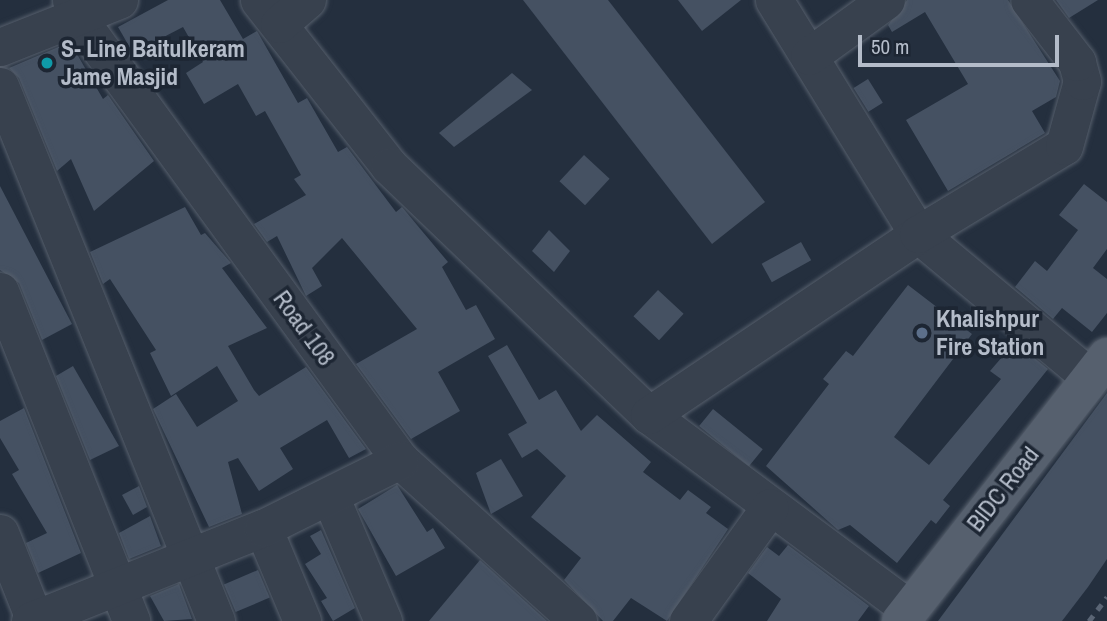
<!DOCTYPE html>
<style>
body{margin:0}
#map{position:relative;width:1107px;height:621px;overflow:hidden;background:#242f3e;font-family:"Archivo Narrow",sans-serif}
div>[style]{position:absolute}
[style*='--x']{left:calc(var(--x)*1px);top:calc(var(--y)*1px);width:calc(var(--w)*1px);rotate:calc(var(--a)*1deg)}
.building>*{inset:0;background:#455162;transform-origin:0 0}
.roads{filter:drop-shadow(0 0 2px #565f6c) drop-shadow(0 0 2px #565f6c)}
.minor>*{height:37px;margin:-18.5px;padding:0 18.5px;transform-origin:18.5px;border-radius:18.5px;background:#38414e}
.major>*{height:38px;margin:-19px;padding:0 19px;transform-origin:19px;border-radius:19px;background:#56606e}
.rail>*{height:5px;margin-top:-2.5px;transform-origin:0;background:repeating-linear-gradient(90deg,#5a6575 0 7px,transparent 0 14px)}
.dots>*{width:19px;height:19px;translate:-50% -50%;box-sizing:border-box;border:4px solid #1d2633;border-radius:50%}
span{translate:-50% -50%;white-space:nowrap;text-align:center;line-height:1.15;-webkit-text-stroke:7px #1d2633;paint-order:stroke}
.poi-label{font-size:24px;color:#b4bcc9;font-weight:700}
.left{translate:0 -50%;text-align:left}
.street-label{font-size:24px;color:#b4bcc9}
.scale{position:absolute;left:858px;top:35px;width:201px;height:32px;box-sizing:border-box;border:4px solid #b4bcc9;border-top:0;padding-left:9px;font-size:21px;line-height:24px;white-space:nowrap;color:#b4bcc9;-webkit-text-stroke:5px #1d2633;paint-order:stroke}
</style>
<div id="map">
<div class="building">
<div style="clip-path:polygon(168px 0,220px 0,243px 39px,257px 31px,298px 103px,307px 98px,338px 152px,347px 147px,396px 212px,402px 207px,448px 262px,442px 267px,466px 310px,476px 305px,495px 339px,438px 372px,460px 411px,411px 439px,356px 364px,417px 329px,342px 238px,312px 268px,322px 286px,306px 296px,277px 236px,267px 242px,254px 224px,306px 195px,294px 179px,301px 175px,265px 111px,256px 116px,238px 84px,204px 104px,186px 73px,203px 62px,183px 27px,133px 53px,118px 27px)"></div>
<div style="clip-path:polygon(523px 0,608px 0,765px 202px,712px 244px)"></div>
<div style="clip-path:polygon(678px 0,741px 0,702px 31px)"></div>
<div style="clip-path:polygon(907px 0,1008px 0,1060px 81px,1056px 97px,1032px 111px,1045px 133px,948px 191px,906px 120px,968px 84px,925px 12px,892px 32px,888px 25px)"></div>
<div style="clip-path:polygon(1056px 0,1098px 0,1069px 18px)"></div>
<div style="clip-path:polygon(70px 42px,103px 99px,108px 95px,154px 161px,94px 211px,71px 159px,57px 171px,19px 78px,9px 68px)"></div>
<div style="clip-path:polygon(512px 73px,532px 90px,454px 147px,439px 133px)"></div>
<div style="left:868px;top:79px;width:28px;height:17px;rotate:58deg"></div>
<div style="left:584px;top:155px;width:35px;height:36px;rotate:43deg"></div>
<div style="clip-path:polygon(1084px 184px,1107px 202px,1107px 249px,1093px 268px,1107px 279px,1107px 313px,1092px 332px,1062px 308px,1053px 319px,1015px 287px,1035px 261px,1047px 271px,1078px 230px,1059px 215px)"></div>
<div style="clip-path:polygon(0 186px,72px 324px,42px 340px,19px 283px,0 270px)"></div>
<div style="clip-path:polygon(185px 207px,201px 235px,205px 233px,231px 263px,222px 268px,267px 328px,228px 346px,254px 390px,259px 396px,306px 367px,366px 449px,349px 458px,327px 420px,280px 448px,293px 469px,259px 491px,238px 458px,228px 462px,242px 514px,209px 527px,153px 409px,176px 394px,197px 427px,238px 401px,217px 366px,171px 396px,150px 353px,156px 350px,110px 279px,103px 284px,90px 252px)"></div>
<div style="clip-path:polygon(549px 230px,570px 251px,554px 272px,532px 251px)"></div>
<div style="left:801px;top:242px;width:21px;height:45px;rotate:61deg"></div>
<div style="clip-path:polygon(908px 285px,972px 334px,894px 437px,929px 465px,1001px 379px,990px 371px,1015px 342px,1048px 369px,943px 500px,950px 506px,936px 524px,931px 520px,897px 563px,850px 525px,838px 530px,766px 466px,829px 384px,823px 379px,846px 351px,853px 356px)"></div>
<div style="left:658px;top:290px;width:35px;height:36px;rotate:43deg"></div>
<div style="clip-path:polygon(507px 345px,539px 400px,556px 390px,581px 431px,597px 415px,651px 462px,643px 472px,680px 500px,688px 490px,711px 507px,706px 513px,728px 529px,667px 621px,631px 598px,613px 621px,603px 621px,564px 580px,581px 558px,531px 517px,566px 476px,537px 449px,522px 458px,508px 434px,527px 423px,488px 356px)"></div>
<div style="clip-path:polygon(73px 366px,119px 446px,90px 460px,56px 376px)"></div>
<div style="clip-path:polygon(1107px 393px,1107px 559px,1088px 587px,1062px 621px,938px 621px)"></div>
<div style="clip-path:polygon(24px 408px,81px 553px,38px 573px,26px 543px,47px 533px,12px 474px,19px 470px,0 438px,0 421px)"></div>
<div style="left:713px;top:409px;width:64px;height:22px;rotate:39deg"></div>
<div style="clip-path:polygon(501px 459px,523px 496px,491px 514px,476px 473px)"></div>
<div style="clip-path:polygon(397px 485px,427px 532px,433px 528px,445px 548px,396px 576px,358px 509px)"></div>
<div style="clip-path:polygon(139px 486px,147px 507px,133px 515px,122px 495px)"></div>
<div style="clip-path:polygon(150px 516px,161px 546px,129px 559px,119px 533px)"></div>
<div style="clip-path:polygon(321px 530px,355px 608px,333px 621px,321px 601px,327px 598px,305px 564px,321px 554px,310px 536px)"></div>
<div style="clip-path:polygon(788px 545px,869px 606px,858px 621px,767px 621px,781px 599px,748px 573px,767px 547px,779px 556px)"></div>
<div style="clip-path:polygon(480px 560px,547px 621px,429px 621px)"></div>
<div style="left:258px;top:570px;width:30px;height:37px;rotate:67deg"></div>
<div style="clip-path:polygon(179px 584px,192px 619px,164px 621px,150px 596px)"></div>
</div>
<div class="roads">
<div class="minor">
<div style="--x:71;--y:0;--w:19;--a:69"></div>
<div style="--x:78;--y:18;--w:547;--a:53.93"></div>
<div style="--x:400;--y:460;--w:240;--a:42.1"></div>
<div style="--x:259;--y:0;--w:211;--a:51.9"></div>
<div style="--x:389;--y:166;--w:360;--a:43.8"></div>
<div style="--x:649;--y:415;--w:324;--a:36.7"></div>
<div style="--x:774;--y:0;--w:275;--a:58.4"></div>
<div style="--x:918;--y:234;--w:225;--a:39.8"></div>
<div style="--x:279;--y:24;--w:37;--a:-41"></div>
<div style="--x:0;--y:47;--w:128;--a:-21.6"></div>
<div style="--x:809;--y:56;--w:95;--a:-36"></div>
<div style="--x:0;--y:86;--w:577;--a:68.01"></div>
<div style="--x:0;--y:291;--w:355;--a:68.3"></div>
<div style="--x:649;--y:415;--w:324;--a:-33.9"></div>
<div style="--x:918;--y:234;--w:170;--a:-31.1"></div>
<div style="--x:1064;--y:146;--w:67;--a:-74.5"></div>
<div style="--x:1082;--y:81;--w:20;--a:-105"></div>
<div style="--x:1077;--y:62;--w:78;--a:-127.7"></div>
<div style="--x:330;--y:496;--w:136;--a:67"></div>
<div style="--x:263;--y:528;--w:101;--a:67.2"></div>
<div style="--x:0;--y:533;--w:95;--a:68.3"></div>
<div style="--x:30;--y:621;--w:251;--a:-21.8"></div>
<div style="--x:263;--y:528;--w:153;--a:-26.4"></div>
<div style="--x:688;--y:621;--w:140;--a:-54.3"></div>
</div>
<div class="major">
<div style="--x:901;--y:621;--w:335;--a:-52"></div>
</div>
</div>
<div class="rail">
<div style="--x:1089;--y:621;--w:30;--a:-53"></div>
</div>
<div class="dots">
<div style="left:47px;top:63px;background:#0f9aa8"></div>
<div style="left:922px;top:333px;background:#5c6f8a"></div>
</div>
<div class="poi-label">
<span class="left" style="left:61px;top:63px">S- Line Baitulkeram<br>Jame Masjid</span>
<span class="left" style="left:936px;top:333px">Khalishpur<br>Fire Station</span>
</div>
<div class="street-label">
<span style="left:304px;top:328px;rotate:54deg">Road 108</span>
<span style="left:1003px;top:489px;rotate:-52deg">BIDC Road</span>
</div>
<div class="scale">50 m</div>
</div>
